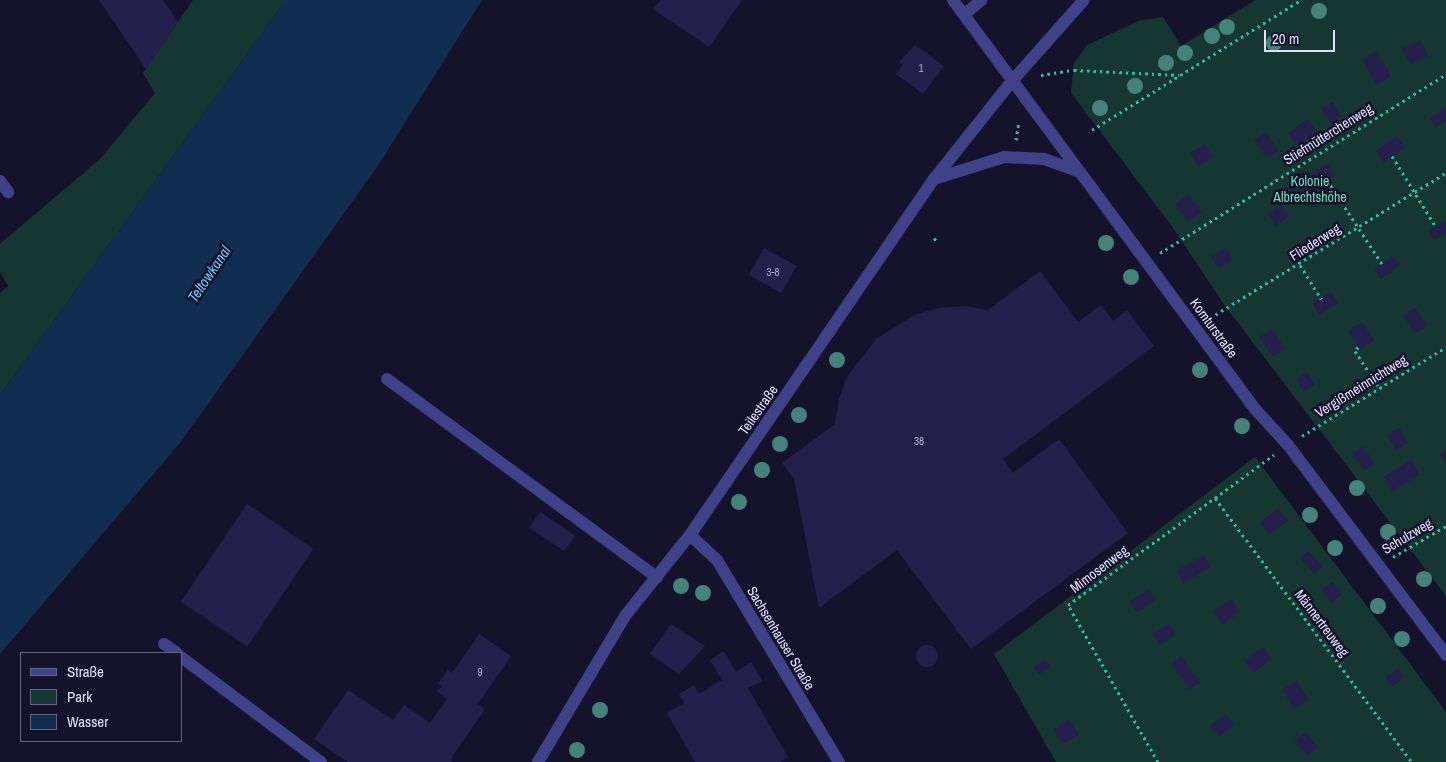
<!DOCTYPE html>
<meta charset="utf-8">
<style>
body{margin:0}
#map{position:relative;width:1446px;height:762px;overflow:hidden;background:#15132c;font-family:"Archivo Narrow",sans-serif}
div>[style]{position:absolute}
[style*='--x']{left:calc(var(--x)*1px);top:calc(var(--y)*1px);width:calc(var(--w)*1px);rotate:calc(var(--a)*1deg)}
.green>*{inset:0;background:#163632}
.water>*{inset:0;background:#112e51}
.building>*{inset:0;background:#251f4c;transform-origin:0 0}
.round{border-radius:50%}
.path>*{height:3px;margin-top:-1.5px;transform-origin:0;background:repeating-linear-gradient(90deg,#35bba9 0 2.5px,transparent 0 6.5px)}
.minor>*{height:12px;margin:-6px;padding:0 6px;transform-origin:6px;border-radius:6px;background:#3f4289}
.trees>*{width:16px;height:16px;margin:-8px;border-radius:50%;background:#448379}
span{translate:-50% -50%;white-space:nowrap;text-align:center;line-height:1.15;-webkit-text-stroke:5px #15132c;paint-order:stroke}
.number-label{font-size:11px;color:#b1afd2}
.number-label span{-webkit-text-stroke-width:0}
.street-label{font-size:14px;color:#e0dffe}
.park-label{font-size:14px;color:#6bdeb8}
.water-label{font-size:15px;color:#70c5fa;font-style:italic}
.legend{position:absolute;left:20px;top:652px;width:162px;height:90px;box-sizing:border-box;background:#15132c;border:1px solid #666580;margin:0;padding:6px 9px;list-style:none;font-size:15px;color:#e0dffe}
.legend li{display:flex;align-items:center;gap:10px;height:25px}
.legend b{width:25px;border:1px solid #666580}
.scale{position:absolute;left:1264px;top:30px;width:71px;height:22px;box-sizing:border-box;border:2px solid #e0dffe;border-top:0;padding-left:6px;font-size:15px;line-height:18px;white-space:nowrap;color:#e0dffe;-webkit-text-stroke:4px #15132c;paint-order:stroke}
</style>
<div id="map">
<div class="green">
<div style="clip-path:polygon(193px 0,286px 0,0 395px,0 293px,8px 286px,0 272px,0 244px,100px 159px,155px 93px,143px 73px)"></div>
<div style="clip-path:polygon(1255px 0,1446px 0,1446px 596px,1223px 303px,1171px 225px,1071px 93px,1074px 63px,1087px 45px,1141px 20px,1163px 17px,1181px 46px)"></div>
<div style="clip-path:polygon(1255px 457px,1446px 712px,1446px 762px,1056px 762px,994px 654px)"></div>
</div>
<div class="water">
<div style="clip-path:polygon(286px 0,482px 0,377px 167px,180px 443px,0 654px,0 395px)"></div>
</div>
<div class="building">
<div style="clip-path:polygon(99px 0,163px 0,178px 22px,146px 69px)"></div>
<div style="clip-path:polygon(661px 0,742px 0,709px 47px,653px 9px)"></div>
<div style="left:1420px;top:40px;width:18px;height:20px;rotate:63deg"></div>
<div style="clip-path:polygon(915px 45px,944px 66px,923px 94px,896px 74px,903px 65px,899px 62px)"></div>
<div style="left:1377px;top:51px;width:29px;height:17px;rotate:61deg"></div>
<div style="left:1332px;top:102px;width:17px;height:12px;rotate:57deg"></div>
<div style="clip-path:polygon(1446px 107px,1446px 121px,1436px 128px,1430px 119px)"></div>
<div style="left:1307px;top:119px;width:16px;height:24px;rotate:52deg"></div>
<div style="left:1266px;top:132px;width:22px;height:14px;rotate:56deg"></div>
<div style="left:1397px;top:136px;width:14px;height:26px;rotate:54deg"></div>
<div style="left:1205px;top:144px;width:16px;height:17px;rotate:60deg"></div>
<div style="left:1328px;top:163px;width:14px;height:26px;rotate:54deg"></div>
<div style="left:1189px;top:194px;width:22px;height:17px;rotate:56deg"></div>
<div style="left:1281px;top:205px;width:14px;height:16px;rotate:54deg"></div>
<div style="clip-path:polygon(1446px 221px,1446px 233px,1434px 240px,1428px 231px)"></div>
<div style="left:764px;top:248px;width:37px;height:31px;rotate:29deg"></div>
<div style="left:1226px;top:248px;width:14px;height:17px;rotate:60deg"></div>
<div style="left:1393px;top:256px;width:12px;height:23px;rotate:55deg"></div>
<div style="clip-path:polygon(1040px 271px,1078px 322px,1101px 305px,1113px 321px,1127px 310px,1154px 346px,1003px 459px,1013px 473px,1059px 439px,1128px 533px,971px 649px,897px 550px,819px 608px,794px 479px,782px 463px,835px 424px,839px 399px,847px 377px,876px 339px,916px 314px,940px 308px,963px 306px,988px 310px)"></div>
<div style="left:1331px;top:292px;width:13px;height:22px;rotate:58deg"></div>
<div style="left:1415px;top:308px;width:21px;height:14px;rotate:55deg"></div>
<div style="left:1362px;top:322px;width:22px;height:17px;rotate:56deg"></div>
<div style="left:1272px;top:329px;width:24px;height:15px;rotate:57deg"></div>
<div style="left:1307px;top:372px;width:15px;height:13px;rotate:58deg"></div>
<div style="left:1399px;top:428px;width:17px;height:14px;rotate:57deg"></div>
<div style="left:1362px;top:446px;width:21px;height:13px;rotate:53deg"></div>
<div style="clip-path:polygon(1446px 450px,1446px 463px,1440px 455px)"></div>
<div style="left:1411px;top:460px;width:17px;height:32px;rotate:59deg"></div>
<div style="left:247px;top:504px;width:80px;height:118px;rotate:34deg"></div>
<div style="left:1278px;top:508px;width:16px;height:23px;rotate:52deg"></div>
<div style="left:540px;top:512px;width:42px;height:19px;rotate:34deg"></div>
<div style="left:1308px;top:551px;width:21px;height:11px;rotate:47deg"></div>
<div style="left:1204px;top:555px;width:14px;height:32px;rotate:60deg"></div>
<div style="left:1332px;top:582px;width:16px;height:13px;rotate:52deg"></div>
<div style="left:1149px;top:589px;width:13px;height:23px;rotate:58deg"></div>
<div style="left:1231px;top:599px;width:16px;height:22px;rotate:55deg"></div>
<div style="clip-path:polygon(671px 624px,705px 646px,679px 674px,650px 654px)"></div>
<div style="left:1169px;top:624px;width:13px;height:19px;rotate:58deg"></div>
<div style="clip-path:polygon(479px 634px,511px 656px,478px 704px,485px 709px,450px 760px,453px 762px,348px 762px,314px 739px,348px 690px,393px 720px,404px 705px,430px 723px,447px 699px,437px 692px,442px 686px,438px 684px,448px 670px,452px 673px)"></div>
<div class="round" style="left:916px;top:645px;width:22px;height:22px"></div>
<div style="left:1263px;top:647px;width:15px;height:23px;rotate:53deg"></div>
<div style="clip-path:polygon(724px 651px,736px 672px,751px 662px,762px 681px,748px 688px,788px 757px,780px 762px,695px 762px,667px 713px,684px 703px,679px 694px,694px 685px,699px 694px,722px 680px,710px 660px)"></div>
<div style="left:1182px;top:656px;width:32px;height:13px;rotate:55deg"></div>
<div style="left:1045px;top:659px;width:9px;height:14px;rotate:54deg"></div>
<div style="left:1398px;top:668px;width:11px;height:16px;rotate:52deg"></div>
<div style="left:1297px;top:681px;width:22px;height:17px;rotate:58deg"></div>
<div style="left:1226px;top:714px;width:14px;height:20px;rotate:54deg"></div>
<div style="left:1069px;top:719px;width:18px;height:19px;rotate:56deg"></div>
<div style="left:1306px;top:732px;width:20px;height:14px;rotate:53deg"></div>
</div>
<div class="path">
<div style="--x:1041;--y:75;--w:33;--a:-9"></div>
<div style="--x:1074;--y:70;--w:105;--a:2.7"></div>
<div style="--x:1092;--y:130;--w:246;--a:-31.9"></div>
<div style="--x:1016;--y:140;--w:18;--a:-81"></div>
<div style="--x:1392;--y:156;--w:84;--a:58.2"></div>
<div style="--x:1327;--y:180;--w:100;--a:56.8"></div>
<div style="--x:934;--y:238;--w:3;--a:45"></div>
<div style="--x:1160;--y:253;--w:337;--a:-32"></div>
<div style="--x:1300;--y:265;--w:40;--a:58"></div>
<div style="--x:1210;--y:318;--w:277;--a:-31.6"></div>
<div style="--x:1358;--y:347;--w:5;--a:127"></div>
<div style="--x:1355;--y:351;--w:44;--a:57"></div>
<div style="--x:1302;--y:436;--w:169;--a:-31.7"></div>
<div style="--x:1215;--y:498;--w:329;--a:53.3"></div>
<div style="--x:1393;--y:557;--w:61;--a:-30.3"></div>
<div style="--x:1158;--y:762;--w:181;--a:-119.8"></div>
<div style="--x:1068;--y:605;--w:255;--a:-36.1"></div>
</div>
<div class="minor">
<div style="--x:953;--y:0;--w:508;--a:53.56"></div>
<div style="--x:1255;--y:409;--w:49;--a:47.5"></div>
<div style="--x:1288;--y:445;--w:263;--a:53"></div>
<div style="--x:964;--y:15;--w:23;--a:-41"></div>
<div style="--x:934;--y:179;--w:73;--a:-17.4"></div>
<div style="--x:1004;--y:157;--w:40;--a:2.9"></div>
<div style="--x:1044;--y:159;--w:35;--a:20"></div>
<div style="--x:0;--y:181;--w:14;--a:54"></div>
<div style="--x:387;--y:379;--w:335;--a:36.3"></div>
<div style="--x:690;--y:535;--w:37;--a:43"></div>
<div style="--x:717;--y:560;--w:236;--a:58.9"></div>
<div style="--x:164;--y:644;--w:16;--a:35"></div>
<div style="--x:181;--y:657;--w:175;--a:36.9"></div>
<div style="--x:538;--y:762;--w:170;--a:-59.2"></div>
<div style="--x:625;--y:616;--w:104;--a:-51.3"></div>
<div style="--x:690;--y:535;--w:432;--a:-55.6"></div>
<div style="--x:934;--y:179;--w:125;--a:-51.5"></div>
<div style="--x:1012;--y:81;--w:108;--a:-48.4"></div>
</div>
<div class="trees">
<div style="left:1319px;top:11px"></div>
<div style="left:1227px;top:27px"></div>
<div style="left:1212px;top:36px"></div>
<div style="left:1274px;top:43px"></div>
<div style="left:1185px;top:53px"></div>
<div style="left:1166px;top:63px"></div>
<div style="left:1135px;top:86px"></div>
<div style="left:1100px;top:108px"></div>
<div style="left:1106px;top:243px"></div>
<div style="left:1131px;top:277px"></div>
<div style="left:837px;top:360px"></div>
<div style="left:1200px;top:370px"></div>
<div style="left:799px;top:415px"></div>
<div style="left:1242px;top:426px"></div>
<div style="left:780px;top:444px"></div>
<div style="left:762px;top:470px"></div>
<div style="left:1357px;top:488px"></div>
<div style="left:739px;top:502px"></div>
<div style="left:1310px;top:515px"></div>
<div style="left:1388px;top:532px"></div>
<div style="left:1335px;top:548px"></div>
<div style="left:1424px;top:579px"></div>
<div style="left:681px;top:586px"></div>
<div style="left:703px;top:593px"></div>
<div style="left:1378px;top:606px"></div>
<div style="left:1402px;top:639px"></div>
<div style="left:600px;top:710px"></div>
<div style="left:577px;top:750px"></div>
</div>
<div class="number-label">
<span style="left:921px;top:68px">1</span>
<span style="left:773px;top:272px">3-8</span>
<span style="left:919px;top:441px">38</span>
<span style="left:480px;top:672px">9</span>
</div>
<div class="street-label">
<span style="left:1328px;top:134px;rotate:-32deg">Stiefmütterchenweg</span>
<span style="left:1315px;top:242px;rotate:-32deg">Fliederweg</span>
<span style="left:1214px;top:328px;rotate:54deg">Komturstraße</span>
<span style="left:1361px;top:386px;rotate:-32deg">Vergißmeinnichtweg</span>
<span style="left:758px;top:410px;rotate:-55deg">Teilestraße</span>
<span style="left:1407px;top:536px;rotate:-31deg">Schulzweg</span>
<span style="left:1099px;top:569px;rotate:-37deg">Mimosenweg</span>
<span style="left:1322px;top:623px;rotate:53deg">Männertreuweg</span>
<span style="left:781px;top:638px;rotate:59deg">Sachsenhauser Straße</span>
</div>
<div class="park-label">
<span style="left:1310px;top:189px">Kolonie<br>Albrechtshöhe</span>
</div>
<div class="water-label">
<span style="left:209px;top:274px;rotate:-56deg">Teltowkanal</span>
</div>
<ul class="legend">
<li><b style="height:6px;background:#3f4289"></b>Straße</li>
<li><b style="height:14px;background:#163632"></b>Park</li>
<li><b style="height:14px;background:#112e51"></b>Wasser</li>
</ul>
<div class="scale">20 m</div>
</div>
